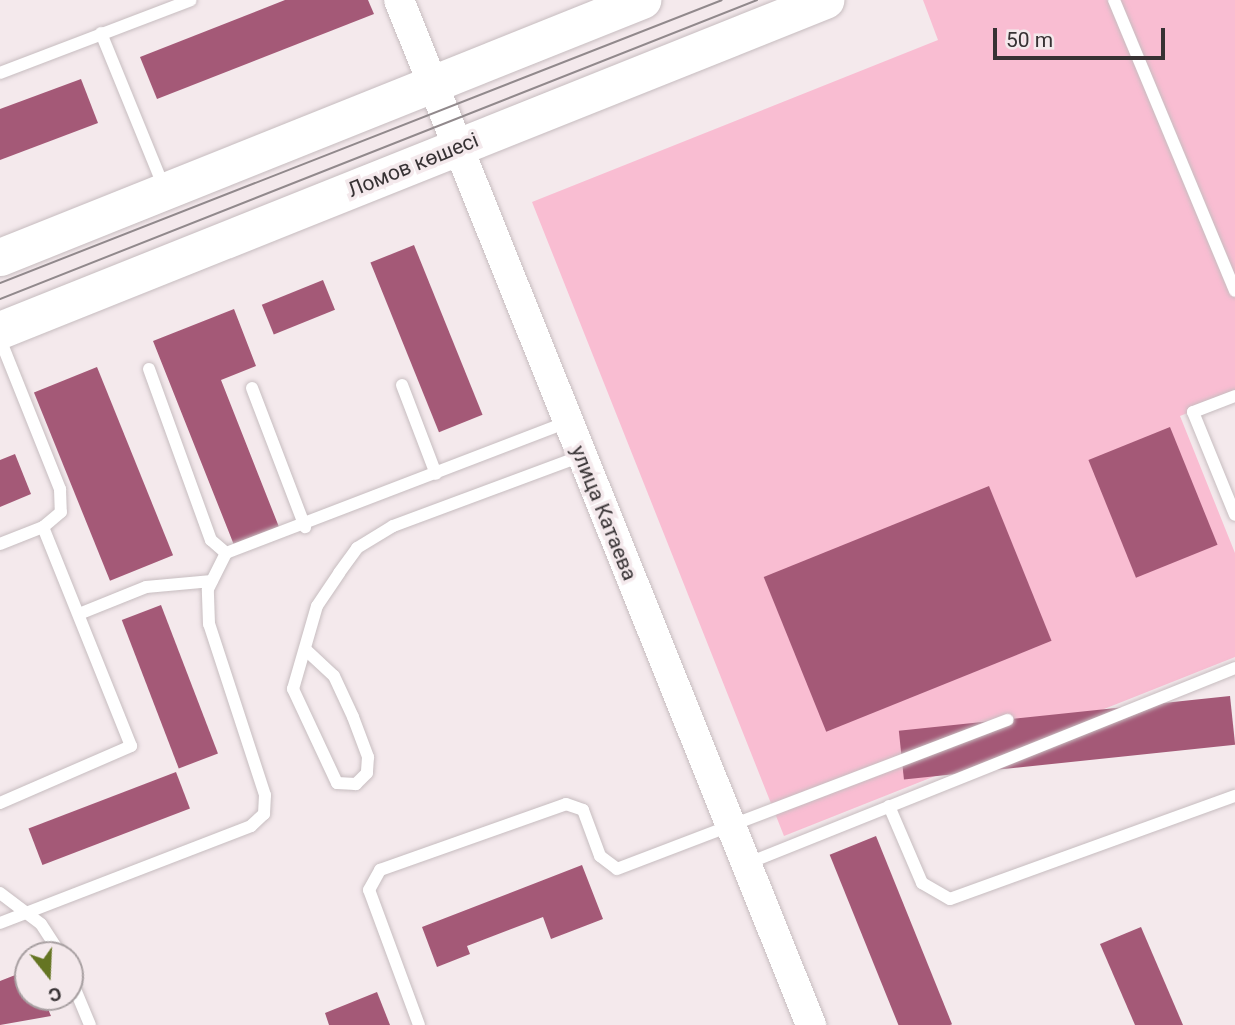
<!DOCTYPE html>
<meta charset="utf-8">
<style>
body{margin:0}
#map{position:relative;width:1235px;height:1025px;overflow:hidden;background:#f4e9ec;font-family:Roboto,sans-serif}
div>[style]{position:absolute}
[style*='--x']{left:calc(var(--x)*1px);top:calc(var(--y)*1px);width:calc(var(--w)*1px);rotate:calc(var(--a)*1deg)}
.green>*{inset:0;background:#f9bdd2}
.building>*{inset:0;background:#a45977;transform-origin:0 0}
.roads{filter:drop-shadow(0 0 2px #c7bdc0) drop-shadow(0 0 2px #c7bdc0)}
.service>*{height:12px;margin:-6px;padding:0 6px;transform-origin:6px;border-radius:6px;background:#fff}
.tertiary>*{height:30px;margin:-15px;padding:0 15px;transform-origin:15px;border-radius:15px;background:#fff}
.primary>*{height:37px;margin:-18.5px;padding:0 18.5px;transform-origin:18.5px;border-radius:18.5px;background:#fff}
.tram>*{height:2px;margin:-1px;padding:0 1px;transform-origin:1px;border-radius:1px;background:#91898c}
span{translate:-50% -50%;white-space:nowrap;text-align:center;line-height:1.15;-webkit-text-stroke:7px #f4e9ec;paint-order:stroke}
.street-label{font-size:21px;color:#373234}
.north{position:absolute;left:14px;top:941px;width:70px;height:70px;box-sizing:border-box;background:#f4e9ec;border:2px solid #a8a0a2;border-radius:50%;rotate:162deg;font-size:19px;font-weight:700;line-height:28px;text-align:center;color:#373234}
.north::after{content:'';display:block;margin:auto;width:24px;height:32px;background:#657523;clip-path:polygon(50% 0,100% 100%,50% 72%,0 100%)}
.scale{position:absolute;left:993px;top:28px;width:172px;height:32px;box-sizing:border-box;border:4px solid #373234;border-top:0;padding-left:9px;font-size:21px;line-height:24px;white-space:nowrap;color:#373234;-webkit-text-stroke:5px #f4e9ec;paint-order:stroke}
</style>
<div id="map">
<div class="green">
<div style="clip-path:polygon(923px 0,1235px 0,1235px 394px,1180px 416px,1235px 553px,1235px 657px,784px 836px,532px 202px,938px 40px)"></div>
</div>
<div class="building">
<div style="clip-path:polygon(285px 0,368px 0,374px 14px,157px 99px,140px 57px)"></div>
<div style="clip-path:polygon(81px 79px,98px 123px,0 160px,0 109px)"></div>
<div style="left:414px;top:245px;width:183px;height:47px;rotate:68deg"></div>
<div style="left:323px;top:280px;width:32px;height:66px;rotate:68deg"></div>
<div style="clip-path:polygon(234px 309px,256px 366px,221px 380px,279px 527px,234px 545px,153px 341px)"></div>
<div style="left:97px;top:367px;width:203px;height:68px;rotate:68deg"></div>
<div style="left:1170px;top:427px;width:127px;height:88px;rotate:68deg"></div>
<div style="clip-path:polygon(15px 454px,31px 494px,0 507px,0 460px)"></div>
<div style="left:989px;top:486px;width:167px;height:243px;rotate:68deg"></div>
<div style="left:161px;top:605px;width:159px;height:42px;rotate:69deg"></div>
<div style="left:1230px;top:696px;width:49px;height:333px;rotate:84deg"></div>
<div style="left:176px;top:772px;width:39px;height:158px;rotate:69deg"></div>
<div style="left:876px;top:836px;width:203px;height:50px;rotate:68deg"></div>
<div style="clip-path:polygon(582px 865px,603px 919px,551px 939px,543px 917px,467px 946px,470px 954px,437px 967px,422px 927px)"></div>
<div style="clip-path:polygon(1141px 927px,1183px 1025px,1135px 1025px,1100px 944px)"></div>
<div style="clip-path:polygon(28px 970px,28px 997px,43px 997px,51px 1016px,0 1025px,0 981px)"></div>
<div style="clip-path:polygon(377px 992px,390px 1025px,329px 1025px,325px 1013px)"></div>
</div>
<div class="roads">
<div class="service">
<div style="--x:1114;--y:0;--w:315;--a:67.4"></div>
<div style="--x:101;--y:33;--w:166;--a:67.8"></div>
<div style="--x:0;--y:73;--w:204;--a:-20.9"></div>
<div style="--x:0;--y:339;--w:162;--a:68.2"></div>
<div style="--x:60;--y:489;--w:23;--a:88"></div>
<div style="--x:61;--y:512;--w:23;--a:140"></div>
<div style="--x:43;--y:527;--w:46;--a:158.4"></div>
<div style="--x:149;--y:369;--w:182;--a:70.1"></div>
<div style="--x:211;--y:540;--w:20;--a:41"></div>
<div style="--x:226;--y:553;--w:366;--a:-21"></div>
<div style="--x:402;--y:385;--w:95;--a:69.1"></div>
<div style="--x:252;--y:388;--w:149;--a:69.1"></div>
<div style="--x:1235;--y:396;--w:45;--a:159.1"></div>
<div style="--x:1193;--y:412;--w:111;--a:67.8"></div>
<div style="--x:79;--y:614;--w:72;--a:-21.9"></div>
<div style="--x:146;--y:587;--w:66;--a:-5.2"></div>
<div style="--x:306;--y:650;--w:38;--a:43"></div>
<div style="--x:334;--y:676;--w:45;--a:65.1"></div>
<div style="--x:353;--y:717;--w:43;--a:69.4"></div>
<div style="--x:368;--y:757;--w:16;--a:94"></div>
<div style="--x:367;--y:773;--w:16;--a:135"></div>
<div style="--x:356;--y:784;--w:19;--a:-177"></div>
<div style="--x:337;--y:783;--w:104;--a:-115.1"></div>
<div style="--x:293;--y:689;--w:86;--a:-73.9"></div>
<div style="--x:317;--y:606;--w:40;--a:-56"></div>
<div style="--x:339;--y:573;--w:31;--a:-54"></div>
<div style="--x:357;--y:548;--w:42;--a:-31.4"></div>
<div style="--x:393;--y:526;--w:201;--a:-20.4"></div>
<div style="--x:0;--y:803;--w:143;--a:-23.5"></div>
<div style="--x:131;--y:746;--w:236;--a:-111.9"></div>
<div style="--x:889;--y:806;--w:84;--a:66.8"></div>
<div style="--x:922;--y:883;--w:32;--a:30"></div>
<div style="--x:950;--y:899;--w:303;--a:-19.9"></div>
<div style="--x:746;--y:864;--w:527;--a:-21.84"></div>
<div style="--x:0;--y:893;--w:51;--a:37.1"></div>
<div style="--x:41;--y:924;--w:37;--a:57"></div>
<div style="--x:0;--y:923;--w:269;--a:-21.1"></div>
<div style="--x:251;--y:826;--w:18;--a:-43"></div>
<div style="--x:264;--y:814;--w:19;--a:-87"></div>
<div style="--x:265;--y:795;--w:180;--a:-108.1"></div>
<div style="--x:209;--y:624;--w:35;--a:-92"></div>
<div style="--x:208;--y:589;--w:40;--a:-63.4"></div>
<div style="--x:70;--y:977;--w:52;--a:67.4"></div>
<div style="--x:419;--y:1025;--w:144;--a:-110.3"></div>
<div style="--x:369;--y:890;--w:23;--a:-61"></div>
<div style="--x:380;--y:870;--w:197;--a:-19.5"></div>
<div style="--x:566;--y:804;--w:18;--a:19"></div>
<div style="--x:583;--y:810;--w:49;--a:69.7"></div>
<div style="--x:600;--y:856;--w:21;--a:37"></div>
<div style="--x:617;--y:869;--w:418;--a:-20.9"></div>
</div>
<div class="tertiary">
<div style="--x:399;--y:0;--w:1105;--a:68.1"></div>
</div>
<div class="primary">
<div style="--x:0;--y:257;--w:692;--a:-21.82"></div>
<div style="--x:0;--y:330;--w:889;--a:-21.8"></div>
</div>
</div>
<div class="tram">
<div style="--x:0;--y:283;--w:775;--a:-21.4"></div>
<div style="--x:0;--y:299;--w:814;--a:-21.55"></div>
</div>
<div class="street-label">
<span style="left:413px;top:165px;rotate:-22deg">Ломов көшесі</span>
<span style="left:604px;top:513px;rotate:68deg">улица Катаева</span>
</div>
<div class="north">С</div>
<div class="scale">50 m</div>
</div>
